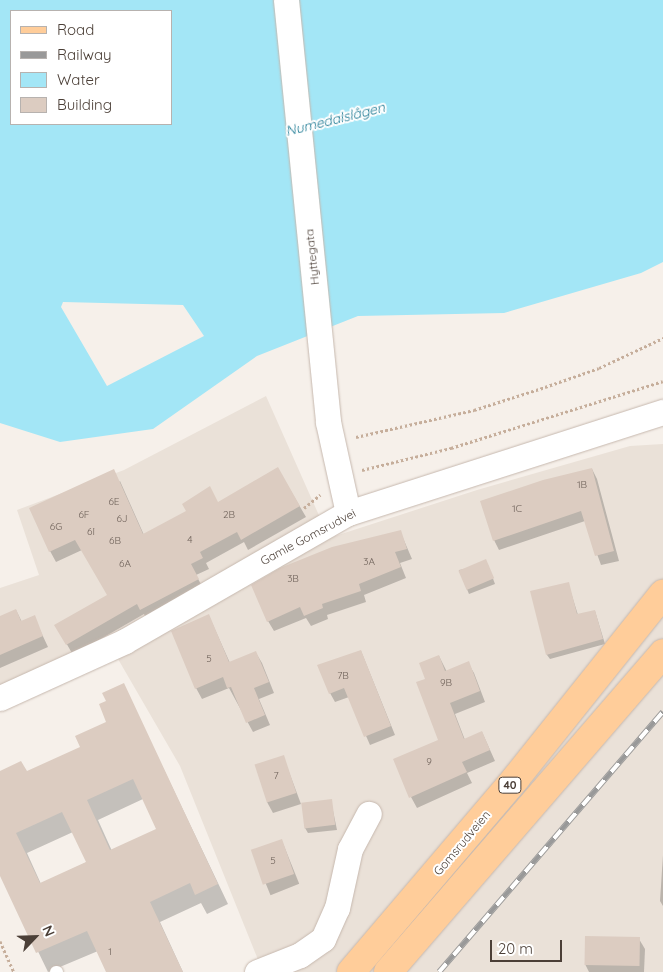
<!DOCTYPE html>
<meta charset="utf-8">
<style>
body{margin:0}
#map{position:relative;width:663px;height:972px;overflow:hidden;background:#f6f0ea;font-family:Quicksand,sans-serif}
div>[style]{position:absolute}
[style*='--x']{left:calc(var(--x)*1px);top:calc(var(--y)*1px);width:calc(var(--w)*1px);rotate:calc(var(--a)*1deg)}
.residential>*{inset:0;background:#eae1d8}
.water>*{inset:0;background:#a3e6f6}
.shadow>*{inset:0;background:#0003;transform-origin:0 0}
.building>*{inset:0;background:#dcccc1;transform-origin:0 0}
.path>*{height:3px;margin-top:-1.5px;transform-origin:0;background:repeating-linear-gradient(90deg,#c6ae9b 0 2.5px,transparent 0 5px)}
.roads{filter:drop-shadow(0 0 1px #c6b8ae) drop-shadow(0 0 1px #c6b8ae)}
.lane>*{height:12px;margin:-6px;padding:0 6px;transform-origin:6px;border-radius:6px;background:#fff}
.street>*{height:25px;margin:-12.5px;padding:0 12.5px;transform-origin:12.5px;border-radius:12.5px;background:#fff}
.primary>*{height:28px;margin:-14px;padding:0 14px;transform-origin:14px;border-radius:14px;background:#ffcd9a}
.rail>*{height:5.5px;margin-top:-2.75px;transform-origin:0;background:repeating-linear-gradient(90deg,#fff 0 11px,#999 0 22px);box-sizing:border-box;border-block:1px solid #999}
span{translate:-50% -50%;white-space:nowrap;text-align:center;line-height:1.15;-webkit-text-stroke:4px #fff;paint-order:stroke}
.number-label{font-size:10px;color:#6f625a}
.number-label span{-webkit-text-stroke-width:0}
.shield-label span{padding:1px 4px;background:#fff;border:1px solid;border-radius:4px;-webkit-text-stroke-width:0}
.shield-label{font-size:11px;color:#4b3f37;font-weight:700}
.street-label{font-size:12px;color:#4b3f37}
.water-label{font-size:14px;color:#217c95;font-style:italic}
.legend{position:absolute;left:10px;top:10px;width:162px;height:115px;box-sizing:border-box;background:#fff;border:1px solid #b7b2af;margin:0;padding:6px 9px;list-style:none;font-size:15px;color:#4b3f37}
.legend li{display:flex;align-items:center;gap:10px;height:25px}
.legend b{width:25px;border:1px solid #b7b2af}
.north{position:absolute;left:10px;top:912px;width:50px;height:50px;-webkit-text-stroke:4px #fff;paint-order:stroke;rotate:66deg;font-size:14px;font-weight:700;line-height:20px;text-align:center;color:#4b3f37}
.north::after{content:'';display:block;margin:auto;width:18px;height:22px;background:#4b3f37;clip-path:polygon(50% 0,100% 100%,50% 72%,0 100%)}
.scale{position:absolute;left:490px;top:940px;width:72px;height:22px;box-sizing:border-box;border:2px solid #4b3f37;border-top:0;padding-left:6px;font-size:15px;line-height:18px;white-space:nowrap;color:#4b3f37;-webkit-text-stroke:4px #fff;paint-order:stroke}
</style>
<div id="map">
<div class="residential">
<div style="clip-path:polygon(266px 396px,329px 538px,477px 490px,630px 446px,663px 444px,663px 972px,263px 972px,180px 766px,118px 659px,0 703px,0 588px,39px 575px,17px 510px,124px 470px)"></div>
</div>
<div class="water">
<div style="clip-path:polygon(evenodd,0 0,663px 0,663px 262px,641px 273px,504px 313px,358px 316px,257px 356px,153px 429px,60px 442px,0 423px,0 0,11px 11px,171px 11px,171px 124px,11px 124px,11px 11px,0 0,63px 302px,183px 305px,204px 336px,107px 386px,61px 307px,63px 302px)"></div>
</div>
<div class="shadow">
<div style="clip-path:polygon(278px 469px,306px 517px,248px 550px,244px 542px,206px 563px,209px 569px,196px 575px,204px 590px,147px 620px,144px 614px,73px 655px,56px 625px,109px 596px,82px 550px,56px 562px,50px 551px,120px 481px,144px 535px,218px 503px)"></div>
<div style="clip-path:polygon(592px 469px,597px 479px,619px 561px,601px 565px,585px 521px,499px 550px,494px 540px)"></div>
<div style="clip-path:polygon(400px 531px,412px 559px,400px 563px,406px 578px,364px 595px,366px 602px,327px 615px,328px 619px,311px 626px,306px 618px,274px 631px,268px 621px)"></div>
<div style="clip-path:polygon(488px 565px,495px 584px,469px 594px,459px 570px)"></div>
<div style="clip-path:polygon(568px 583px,578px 615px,595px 611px,605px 644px,550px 659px,547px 655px)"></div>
<div style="clip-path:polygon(16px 610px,22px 622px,34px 617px,48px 647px,0 668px,0 617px)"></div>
<div style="clip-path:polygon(209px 616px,230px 663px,256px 653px,262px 663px,274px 693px,259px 699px,270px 725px,253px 732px,229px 688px,202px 699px,196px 688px)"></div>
<div style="clip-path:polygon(361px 651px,395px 735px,370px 745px,349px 697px,335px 702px,330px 693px)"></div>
<div style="clip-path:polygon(439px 656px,447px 672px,468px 663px,474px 673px,485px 702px,455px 714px,465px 740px,482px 732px,495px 761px,467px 773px,472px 783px,417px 808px,411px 797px,439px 741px,427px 679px)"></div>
<div style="clip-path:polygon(evenodd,123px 684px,228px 904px,207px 914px,201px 903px,160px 922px,183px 972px,107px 972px,98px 951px,48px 972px,0 873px,0 772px,27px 773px,82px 747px,108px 722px,107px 702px,123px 684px,143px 799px,158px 829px,112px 851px,98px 820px,143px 799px,123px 684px,73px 832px,87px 862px,41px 884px,27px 853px,73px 832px)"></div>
<div style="clip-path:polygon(283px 756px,301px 804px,273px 813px,267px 802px)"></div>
<div style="clip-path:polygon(331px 801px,337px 830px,308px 833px,305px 828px)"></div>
<div style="left:282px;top:841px;width:46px;height:31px;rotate:68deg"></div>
<div style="clip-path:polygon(663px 855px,663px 906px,660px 901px)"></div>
<div style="clip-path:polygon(639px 939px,645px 949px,644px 972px,589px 972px,585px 964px)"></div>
</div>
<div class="building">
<div style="clip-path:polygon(278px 467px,300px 506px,241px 540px,237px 532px,200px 552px,203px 558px,191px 564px,199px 579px,140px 610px,137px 604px,66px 645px,54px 625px,107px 595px,75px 540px,49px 552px,29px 508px,114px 469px,143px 534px,186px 511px,182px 504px,210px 486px,218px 502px)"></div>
<div style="clip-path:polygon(592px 468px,614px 551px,595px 556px,581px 511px,493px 541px,480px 501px,543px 480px)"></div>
<div style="clip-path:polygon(401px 530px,407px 549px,395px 552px,401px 567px,359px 584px,361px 591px,322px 604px,323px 608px,304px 616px,300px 607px,267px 622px,251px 585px,280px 568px,332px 547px)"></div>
<div style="left:486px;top:559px;width:21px;height:30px;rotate:67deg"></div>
<div style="clip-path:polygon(569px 582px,577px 614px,595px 610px,603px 639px,546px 655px,530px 591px)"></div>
<div style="clip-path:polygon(16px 609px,21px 621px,35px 615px,43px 636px,0 655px,0 616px)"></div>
<div style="clip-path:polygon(209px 614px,229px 662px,256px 651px,269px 682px,254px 688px,265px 715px,246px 723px,231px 687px,227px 688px,223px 677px,195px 689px,171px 631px)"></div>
<div style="clip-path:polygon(361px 650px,391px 726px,364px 737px,344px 688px,329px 694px,317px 665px)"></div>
<div style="clip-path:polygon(439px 655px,445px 671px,469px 661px,480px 691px,450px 703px,464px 739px,482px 731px,490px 750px,462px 762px,467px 772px,409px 798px,393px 759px,438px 740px,416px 682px,425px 679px,419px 663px)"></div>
<div style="clip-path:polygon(evenodd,124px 683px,218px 884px,195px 895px,190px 883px,150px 902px,183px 972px,106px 972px,87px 931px,36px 953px,0 876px,0 771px,21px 761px,27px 771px,80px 747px,75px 736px,106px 722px,99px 704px,106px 701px,102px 693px,124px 683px,133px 779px,156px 829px,110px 850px,87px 800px,133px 779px,124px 683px,62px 812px,86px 862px,40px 883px,16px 833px,62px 812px)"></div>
<div style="left:284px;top:755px;width:40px;height:31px;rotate:72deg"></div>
<div style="left:332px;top:799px;width:26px;height:31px;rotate:83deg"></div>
<div style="left:282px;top:839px;width:37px;height:33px;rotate:71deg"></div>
<div style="left:585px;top:936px;width:55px;height:29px;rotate:1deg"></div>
</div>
<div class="path">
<div style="--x:356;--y:437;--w:121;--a:-12.9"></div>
<div style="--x:474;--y:410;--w:75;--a:-17.9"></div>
<div style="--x:545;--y:387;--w:57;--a:-19.4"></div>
<div style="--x:599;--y:368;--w:71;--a:-25.1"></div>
<div style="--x:362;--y:470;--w:92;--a:-13.9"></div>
<div style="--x:451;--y:448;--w:222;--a:-17.5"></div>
<div style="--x:304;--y:508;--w:21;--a:-39"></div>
<div style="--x:0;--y:941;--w:34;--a:66"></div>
</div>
<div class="roads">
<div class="lane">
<div style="--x:56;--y:972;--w:1;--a:0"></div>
</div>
<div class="street">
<div style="--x:286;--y:0;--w:424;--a:84.3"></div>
<div style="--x:328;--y:422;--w:93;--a:77.6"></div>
<div style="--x:0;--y:698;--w:137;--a:-24.5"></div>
<div style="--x:125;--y:641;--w:257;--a:-29.9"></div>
<div style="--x:348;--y:513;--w:331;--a:-17.8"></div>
<div style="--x:257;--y:972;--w:46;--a:-21.6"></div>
<div style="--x:300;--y:955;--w:28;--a:-35"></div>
<div style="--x:323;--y:939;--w:34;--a:-66"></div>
<div style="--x:337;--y:908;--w:60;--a:-77.6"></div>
<div style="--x:350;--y:849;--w:40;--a:-62"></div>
</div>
<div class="primary">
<div style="--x:351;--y:972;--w:255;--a:-49.6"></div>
<div style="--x:516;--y:778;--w:236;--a:-51.4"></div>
<div style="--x:388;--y:972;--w:421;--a:-49.2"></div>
</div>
</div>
<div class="rail">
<div style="--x:439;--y:972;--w:343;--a:-49.3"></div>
</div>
<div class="number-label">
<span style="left:582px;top:485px">1B</span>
<span style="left:114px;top:502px">6E</span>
<span style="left:517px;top:509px">1C</span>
<span style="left:84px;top:515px">6F</span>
<span style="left:229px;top:515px">2B</span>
<span style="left:122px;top:519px">6J</span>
<span style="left:56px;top:527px">6G</span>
<span style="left:91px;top:532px">6I</span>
<span style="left:190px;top:540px">4</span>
<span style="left:115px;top:541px">6B</span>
<span style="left:369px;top:562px">3A</span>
<span style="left:125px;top:564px">6A</span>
<span style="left:293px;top:579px">3B</span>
<span style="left:209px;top:659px">5</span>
<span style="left:343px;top:676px">7B</span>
<span style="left:446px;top:683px">9B</span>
<span style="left:429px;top:762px">9</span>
<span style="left:276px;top:776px">7</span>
<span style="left:273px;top:861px">5</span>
<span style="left:110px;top:952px">1</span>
</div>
<div class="shield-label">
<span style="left:510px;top:785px">40</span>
</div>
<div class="street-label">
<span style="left:312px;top:257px;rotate:-96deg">Hyttegata</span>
<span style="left:308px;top:537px;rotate:-28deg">Gamle Gomsrudvei</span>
<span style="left:462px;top:843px;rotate:-50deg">Gomsrudveien</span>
</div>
<div class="water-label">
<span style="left:335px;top:119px;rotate:-14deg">Numedalslågen</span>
</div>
<ul class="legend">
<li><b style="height:6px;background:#ffcd9a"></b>Road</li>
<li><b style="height:6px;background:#999"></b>Railway</li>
<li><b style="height:14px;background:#a3e6f6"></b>Water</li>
<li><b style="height:14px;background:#dcccc1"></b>Building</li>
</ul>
<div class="north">N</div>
<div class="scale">20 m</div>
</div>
